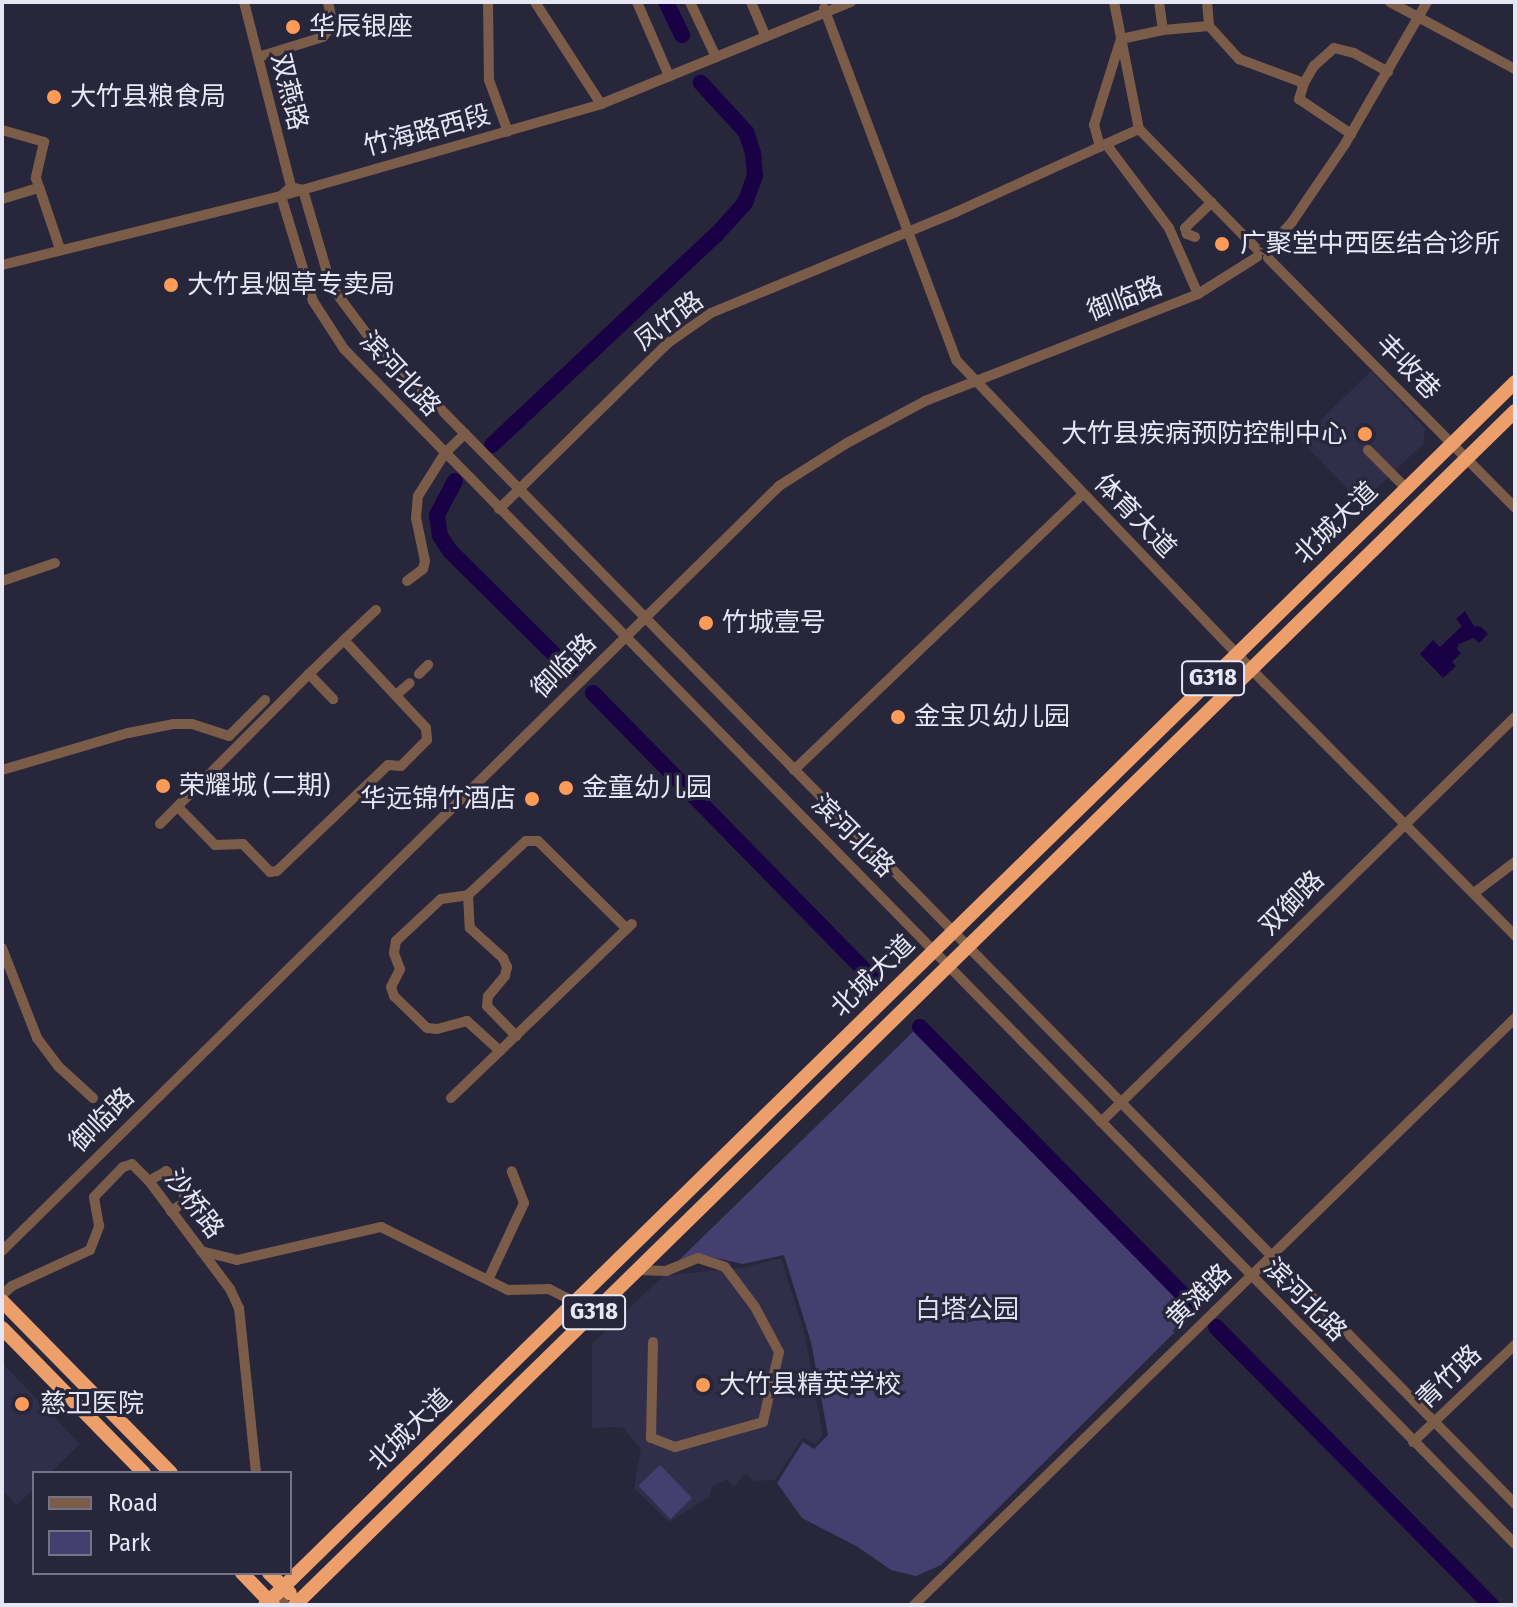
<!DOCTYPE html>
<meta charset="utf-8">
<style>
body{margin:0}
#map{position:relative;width:1517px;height:1607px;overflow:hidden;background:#28263b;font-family:"Fira Sans Condensed","Noto Sans SC",sans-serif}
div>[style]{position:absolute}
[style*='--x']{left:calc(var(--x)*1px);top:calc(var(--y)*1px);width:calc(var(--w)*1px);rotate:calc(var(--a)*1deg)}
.built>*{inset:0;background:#312e4a}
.green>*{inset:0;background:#453f70;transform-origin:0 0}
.water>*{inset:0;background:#190146}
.river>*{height:16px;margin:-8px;padding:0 8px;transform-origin:8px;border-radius:8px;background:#190146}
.minor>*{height:10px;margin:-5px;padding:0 5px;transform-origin:5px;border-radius:5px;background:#7b5c48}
.highway>*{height:14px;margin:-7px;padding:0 7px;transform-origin:7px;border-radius:7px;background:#ec9f6b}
.dots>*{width:22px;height:22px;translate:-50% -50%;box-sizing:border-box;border:4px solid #28263b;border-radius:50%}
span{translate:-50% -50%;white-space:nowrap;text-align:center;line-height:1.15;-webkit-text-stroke:6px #28263b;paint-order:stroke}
.shield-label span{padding:2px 6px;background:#28263b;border:2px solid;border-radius:6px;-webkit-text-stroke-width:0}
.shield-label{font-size:24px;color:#e6e6f4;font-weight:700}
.poi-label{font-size:26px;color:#e6e6f4}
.left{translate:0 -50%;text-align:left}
.right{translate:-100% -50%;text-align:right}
.street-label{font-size:26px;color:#e6e6f4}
.park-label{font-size:26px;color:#dfdef3}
.frame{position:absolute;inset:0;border:4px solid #e6e6f4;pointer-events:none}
.legend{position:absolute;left:32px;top:1471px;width:260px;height:104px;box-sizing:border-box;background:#28263b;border:2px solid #747385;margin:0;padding:10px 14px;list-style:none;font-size:24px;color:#e6e6f4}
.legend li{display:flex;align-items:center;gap:16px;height:40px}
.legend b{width:40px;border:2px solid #747385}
</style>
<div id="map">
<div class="built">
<div style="clip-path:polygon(1371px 371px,1425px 428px,1423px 444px,1361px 503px,1300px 440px)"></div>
<div style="clip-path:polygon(781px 1258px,805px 1335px,823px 1436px,815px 1444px,802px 1438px,775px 1480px,753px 1481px,746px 1473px,734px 1486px,726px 1479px,712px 1487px,710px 1496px,669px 1522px,634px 1488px,641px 1449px,622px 1427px,592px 1428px,592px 1344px,663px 1276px,745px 1267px)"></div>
<div style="clip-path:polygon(2px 1363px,80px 1444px,50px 1473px,34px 1473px,34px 1489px,17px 1505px,2px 1490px)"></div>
</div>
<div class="green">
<div style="clip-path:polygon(916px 1029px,1193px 1314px,941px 1565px,916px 1576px,891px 1570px,858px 1547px,802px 1518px,777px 1483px,803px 1442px,814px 1449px,828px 1435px,811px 1342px,784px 1255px,743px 1264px,702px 1255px,674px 1265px)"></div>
<div style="left:660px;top:1465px;width:46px;height:30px;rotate:46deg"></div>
</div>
<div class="water">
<div style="clip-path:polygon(1465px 611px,1474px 626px,1481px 627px,1488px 634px,1479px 643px,1474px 638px,1459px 644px,1457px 649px,1461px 653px,1452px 662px,1456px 666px,1443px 678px,1420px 654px,1433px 640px,1440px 647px,1462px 626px,1456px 619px)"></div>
</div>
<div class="river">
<div style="--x:666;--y:2;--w:37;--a:64"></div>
<div style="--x:492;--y:445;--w:307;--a:-43.2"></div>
<div style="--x:716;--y:235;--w:43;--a:-47.8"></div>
<div style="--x:745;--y:203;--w:29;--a:-70"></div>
<div style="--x:755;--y:176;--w:23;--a:-95"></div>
<div style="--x:753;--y:153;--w:22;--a:-108"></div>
<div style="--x:746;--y:132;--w:67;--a:-132.6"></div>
<div style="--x:455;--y:481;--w:38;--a:118"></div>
<div style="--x:437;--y:515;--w:21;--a:82"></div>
<div style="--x:440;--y:536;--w:18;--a:56"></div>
<div style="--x:450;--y:551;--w:168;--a:44.8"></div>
<div style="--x:593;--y:693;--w:399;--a:45.6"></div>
<div style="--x:920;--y:1027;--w:391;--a:45.5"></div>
<div style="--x:1216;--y:1327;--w:391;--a:45.3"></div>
</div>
<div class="minor">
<div style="--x:244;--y:2;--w:195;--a:75.7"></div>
<div style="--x:488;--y:2;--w:78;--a:89.3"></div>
<div style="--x:489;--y:80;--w:55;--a:69.9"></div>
<div style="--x:535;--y:2;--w:121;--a:57.1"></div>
<div style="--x:637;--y:2;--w:81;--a:66.6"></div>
<div style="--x:690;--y:2;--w:61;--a:64.7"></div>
<div style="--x:751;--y:2;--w:38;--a:67"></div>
<div style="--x:1114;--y:2;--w:129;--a:78.9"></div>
<div style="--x:1139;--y:129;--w:171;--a:45.5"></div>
<div style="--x:1159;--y:2;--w:28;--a:82"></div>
<div style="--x:1207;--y:2;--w:24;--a:85"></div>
<div style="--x:1209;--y:26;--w:45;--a:47.7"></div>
<div style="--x:1239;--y:59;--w:69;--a:20.3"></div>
<div style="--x:1304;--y:83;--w:17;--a:107"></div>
<div style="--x:1299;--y:99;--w:63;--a:33.9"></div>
<div style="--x:1390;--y:2;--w:142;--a:28.2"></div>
<div style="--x:824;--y:8;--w:377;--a:69.4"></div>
<div style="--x:957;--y:361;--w:446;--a:46.3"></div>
<div style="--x:1265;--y:683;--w:356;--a:45.3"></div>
<div style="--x:258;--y:57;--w:68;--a:-17.1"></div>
<div style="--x:323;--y:37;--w:16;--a:-52"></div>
<div style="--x:333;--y:24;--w:23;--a:-103"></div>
<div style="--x:1304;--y:83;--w:20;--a:-60"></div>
<div style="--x:1314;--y:66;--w:27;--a:-42"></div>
<div style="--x:1334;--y:48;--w:21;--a:14"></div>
<div style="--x:1354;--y:53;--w:39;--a:29"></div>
<div style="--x:2;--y:130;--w:44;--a:15.9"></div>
<div style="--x:44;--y:142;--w:37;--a:103"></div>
<div style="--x:36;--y:178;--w:75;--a:71.3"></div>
<div style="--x:1106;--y:144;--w:105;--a:53.1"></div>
<div style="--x:1169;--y:228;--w:72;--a:66.3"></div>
<div style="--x:1100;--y:147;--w:23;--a:-105"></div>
<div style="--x:1094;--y:125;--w:90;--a:-72.6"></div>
<div style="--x:1121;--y:39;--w:43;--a:-12.1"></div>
<div style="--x:1163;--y:30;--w:46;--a:-5"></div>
<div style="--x:291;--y:187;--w:13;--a:138"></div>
<div style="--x:281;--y:196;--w:110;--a:73.1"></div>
<div style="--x:313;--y:301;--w:57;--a:57.1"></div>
<div style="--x:344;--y:349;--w:1673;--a:45.58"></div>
<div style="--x:291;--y:187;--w:12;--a:14"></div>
<div style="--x:303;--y:190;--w:100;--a:73.7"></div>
<div style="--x:331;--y:286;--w:59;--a:53.3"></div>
<div style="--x:366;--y:333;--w:1641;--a:45.54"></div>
<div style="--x:2;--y:199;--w:39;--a:-17"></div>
<div style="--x:1195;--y:237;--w:9;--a:-159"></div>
<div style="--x:1187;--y:234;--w:6;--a:-108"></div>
<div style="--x:1185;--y:228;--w:37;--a:-44"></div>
<div style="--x:1266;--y:251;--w:39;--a:-48"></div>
<div style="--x:1292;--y:222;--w:94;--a:-55.8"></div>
<div style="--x:1345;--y:144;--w:164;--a:-60"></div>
<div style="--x:1268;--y:258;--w:351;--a:45.3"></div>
<div style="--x:2;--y:265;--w:287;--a:-13.9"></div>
<div style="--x:281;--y:196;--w:333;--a:-16"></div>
<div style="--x:601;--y:104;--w:270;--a:-22.2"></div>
<div style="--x:1368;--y:450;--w:54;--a:45"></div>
<div style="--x:499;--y:509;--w:237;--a:-44.5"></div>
<div style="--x:668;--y:343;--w:52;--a:-34.9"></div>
<div style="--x:711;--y:313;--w:265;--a:-22.4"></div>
<div style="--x:956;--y:212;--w:201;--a:-24.4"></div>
<div style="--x:2;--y:581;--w:56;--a:-18.8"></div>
<div style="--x:407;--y:581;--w:20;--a:-37"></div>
<div style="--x:423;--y:569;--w:8;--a:-76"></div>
<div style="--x:425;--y:561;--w:44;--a:-101.8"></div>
<div style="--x:416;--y:518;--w:22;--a:-85"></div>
<div style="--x:418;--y:496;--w:51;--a:-57.9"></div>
<div style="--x:445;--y:453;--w:28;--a:-44"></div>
<div style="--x:344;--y:640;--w:44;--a:-43.2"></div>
<div style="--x:419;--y:674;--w:13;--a:-45"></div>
<div style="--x:396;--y:695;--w:18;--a:-41"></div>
<div style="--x:2;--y:770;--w:131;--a:-16.4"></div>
<div style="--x:128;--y:733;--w:47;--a:-11.1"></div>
<div style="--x:174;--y:724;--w:18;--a:0"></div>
<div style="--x:192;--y:724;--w:39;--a:18"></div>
<div style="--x:229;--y:736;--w:51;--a:-45"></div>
<div style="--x:794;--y:770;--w:400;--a:-43.7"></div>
<div style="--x:178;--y:807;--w:53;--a:45.8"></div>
<div style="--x:215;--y:845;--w:28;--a:-2"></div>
<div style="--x:243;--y:844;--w:39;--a:46"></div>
<div style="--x:270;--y:872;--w:7;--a:-8"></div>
<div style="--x:277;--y:871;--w:153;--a:-43.7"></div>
<div style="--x:388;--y:765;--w:13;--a:4"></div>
<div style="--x:401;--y:766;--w:37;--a:-45"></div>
<div style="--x:427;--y:740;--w:12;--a:-95"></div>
<div style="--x:426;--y:728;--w:120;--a:-133"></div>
<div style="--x:344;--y:640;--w:49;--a:135.8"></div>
<div style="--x:309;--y:674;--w:35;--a:46"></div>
<div style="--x:160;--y:824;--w:211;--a:-45.2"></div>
<div style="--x:1474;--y:893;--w:51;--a:-37.1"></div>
<div style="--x:468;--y:895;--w:33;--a:87"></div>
<div style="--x:470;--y:928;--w:45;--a:42.3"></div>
<div style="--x:503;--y:958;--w:10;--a:66"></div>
<div style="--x:507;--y:967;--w:9;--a:103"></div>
<div style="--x:505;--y:976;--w:26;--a:130"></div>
<div style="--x:488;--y:996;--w:10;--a:96"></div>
<div style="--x:487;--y:1006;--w:42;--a:46"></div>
<div style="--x:2;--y:948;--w:97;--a:68.7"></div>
<div style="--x:37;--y:1038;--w:36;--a:53"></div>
<div style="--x:59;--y:1067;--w:46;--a:42.4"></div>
<div style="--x:500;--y:1051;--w:45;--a:-137.7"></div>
<div style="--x:467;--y:1021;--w:31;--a:165"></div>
<div style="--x:437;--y:1029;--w:10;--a:-174"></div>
<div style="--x:427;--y:1028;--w:46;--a:-135.9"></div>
<div style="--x:394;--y:996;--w:9;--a:-108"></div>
<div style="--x:391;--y:987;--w:20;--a:-63"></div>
<div style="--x:400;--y:969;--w:17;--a:-111"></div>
<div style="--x:394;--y:953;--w:12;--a:-81"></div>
<div style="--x:396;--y:941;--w:62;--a:-43"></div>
<div style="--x:441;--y:899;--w:27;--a:-8"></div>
<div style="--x:468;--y:895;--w:79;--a:-43"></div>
<div style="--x:526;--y:841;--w:12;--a:0"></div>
<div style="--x:538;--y:841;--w:125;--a:44.7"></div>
<div style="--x:451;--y:1098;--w:251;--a:-43.9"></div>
<div style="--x:1101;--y:1122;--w:579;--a:-44.37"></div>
<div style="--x:149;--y:1181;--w:20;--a:-30"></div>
<div style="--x:166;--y:1171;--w:19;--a:35"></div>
<div style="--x:182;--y:1182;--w:20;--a:81"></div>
<div style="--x:185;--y:1202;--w:17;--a:147"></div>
<div style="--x:2;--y:1251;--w:1090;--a:-44.55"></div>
<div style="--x:779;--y:486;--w:80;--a:-32.3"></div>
<div style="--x:847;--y:443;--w:89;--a:-28.3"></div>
<div style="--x:925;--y:401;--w:293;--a:-21.4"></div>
<div style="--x:1198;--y:294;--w:70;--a:-32.1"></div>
<div style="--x:201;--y:1251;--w:37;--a:14"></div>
<div style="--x:237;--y:1260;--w:148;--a:-12.9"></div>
<div style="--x:381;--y:1227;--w:142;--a:26.4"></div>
<div style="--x:508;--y:1290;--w:41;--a:-1.4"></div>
<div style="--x:549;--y:1289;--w:29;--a:27"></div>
<div style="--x:638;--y:1270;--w:28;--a:2"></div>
<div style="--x:666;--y:1271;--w:35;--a:-22"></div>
<div style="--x:698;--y:1258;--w:28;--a:18"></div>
<div style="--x:725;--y:1267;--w:50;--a:53.1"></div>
<div style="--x:755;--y:1307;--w:51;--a:61.9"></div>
<div style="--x:779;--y:1352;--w:72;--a:102.9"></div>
<div style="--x:763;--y:1422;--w:91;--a:164.1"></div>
<div style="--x:675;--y:1447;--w:26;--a:-159"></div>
<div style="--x:651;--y:1438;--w:96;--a:-88.8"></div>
<div style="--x:488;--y:1280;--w:85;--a:-64.9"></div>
<div style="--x:524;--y:1203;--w:34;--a:-111"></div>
<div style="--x:2;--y:1295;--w:13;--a:-42"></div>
<div style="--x:12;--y:1286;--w:86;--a:-24.8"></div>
<div style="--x:90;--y:1250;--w:26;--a:-69"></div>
<div style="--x:99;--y:1226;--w:29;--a:-100"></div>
<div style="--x:94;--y:1197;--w:42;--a:-46"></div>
<div style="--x:123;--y:1167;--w:9;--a:-18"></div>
<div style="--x:132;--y:1164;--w:24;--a:45"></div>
<div style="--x:149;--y:1181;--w:135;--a:53.1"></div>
<div style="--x:230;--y:1289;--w:21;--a:65"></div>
<div style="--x:239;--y:1308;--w:166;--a:84.1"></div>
<div style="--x:1413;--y:1442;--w:141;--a:-43.6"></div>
<div style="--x:282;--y:1583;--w:22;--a:85"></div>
<div style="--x:914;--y:1605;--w:840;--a:-44.32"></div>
</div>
<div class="highway">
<div style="--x:2;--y:1301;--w:241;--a:45.5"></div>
<div style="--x:2;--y:1328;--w:203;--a:45.6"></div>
<div style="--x:242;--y:1573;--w:45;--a:45.9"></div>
<div style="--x:269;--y:1573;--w:29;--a:44"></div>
<div style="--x:265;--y:1605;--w:1749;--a:-44.37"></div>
<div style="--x:295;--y:1605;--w:1707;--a:-44.38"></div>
</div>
<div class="dots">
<div style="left:293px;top:27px;background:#fe9c57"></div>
<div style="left:54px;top:97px;background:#fe9c57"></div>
<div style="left:1222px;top:244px;background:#fe9c57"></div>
<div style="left:171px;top:285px;background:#fe9c57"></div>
<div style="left:1365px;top:434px;background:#fe9c57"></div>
<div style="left:706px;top:623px;background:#fe9c57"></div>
<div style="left:898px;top:717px;background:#fe9c57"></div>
<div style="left:163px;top:786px;background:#fe9c57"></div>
<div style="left:566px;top:788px;background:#fe9c57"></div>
<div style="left:532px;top:799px;background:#fe9c57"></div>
<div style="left:703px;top:1385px;background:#fe9c57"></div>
<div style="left:22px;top:1404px;background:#fe9c57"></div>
</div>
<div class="shield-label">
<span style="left:1213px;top:678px">G318</span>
<span style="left:594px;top:1312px">G318</span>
</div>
<div class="poi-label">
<span class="left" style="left:309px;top:27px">华辰银座</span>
<span class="left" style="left:70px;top:97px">大竹县粮食局</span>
<span class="left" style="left:1240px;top:244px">广聚堂中西医结合诊所</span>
<span class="left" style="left:187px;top:285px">大竹县烟草专卖局</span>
<span class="right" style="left:1347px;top:434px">大竹县疾病预防控制中心</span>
<span class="left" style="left:722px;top:623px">竹城壹号</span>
<span class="left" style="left:914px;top:717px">金宝贝幼儿园</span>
<span class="left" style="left:179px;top:786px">荣耀城 (二期)</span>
<span class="left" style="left:582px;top:788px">金童幼儿园</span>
<span class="right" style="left:516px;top:799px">华远锦竹酒店</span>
<span class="left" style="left:719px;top:1385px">大竹县精英学校</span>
<span class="left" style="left:40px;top:1404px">慈卫医院</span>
</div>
<div class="street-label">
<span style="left:289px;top:92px;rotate:76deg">双燕路</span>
<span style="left:427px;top:131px;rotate:-15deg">竹海路西段</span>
<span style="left:1125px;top:299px;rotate:-21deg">御临路</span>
<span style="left:669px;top:321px;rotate:-37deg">凤竹路</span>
<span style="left:1408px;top:367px;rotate:46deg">丰收巷</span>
<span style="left:400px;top:374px;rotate:47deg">滨河北路</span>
<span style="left:1135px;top:516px;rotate:46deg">体育大道</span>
<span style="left:1336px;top:523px;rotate:-44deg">北城大道</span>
<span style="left:564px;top:666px;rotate:-45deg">御临路</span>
<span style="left:853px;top:836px;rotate:45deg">滨河北路</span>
<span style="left:1292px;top:903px;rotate:-45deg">双御路</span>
<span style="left:873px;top:976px;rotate:-44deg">北城大道</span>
<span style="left:102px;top:1120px;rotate:-45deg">御临路</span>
<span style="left:194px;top:1204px;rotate:53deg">沙桥路</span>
<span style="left:1199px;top:1296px;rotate:-44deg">黄滩路</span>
<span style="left:1305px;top:1300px;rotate:45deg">滨河北路</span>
<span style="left:1449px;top:1377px;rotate:-44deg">青竹路</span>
<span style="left:410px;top:1430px;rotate:-44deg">北城大道</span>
</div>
<div class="park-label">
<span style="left:967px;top:1310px">白塔公园</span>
</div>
<div class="frame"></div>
<ul class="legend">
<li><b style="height:10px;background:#7b5c48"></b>Road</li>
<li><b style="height:22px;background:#453f70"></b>Park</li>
</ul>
</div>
